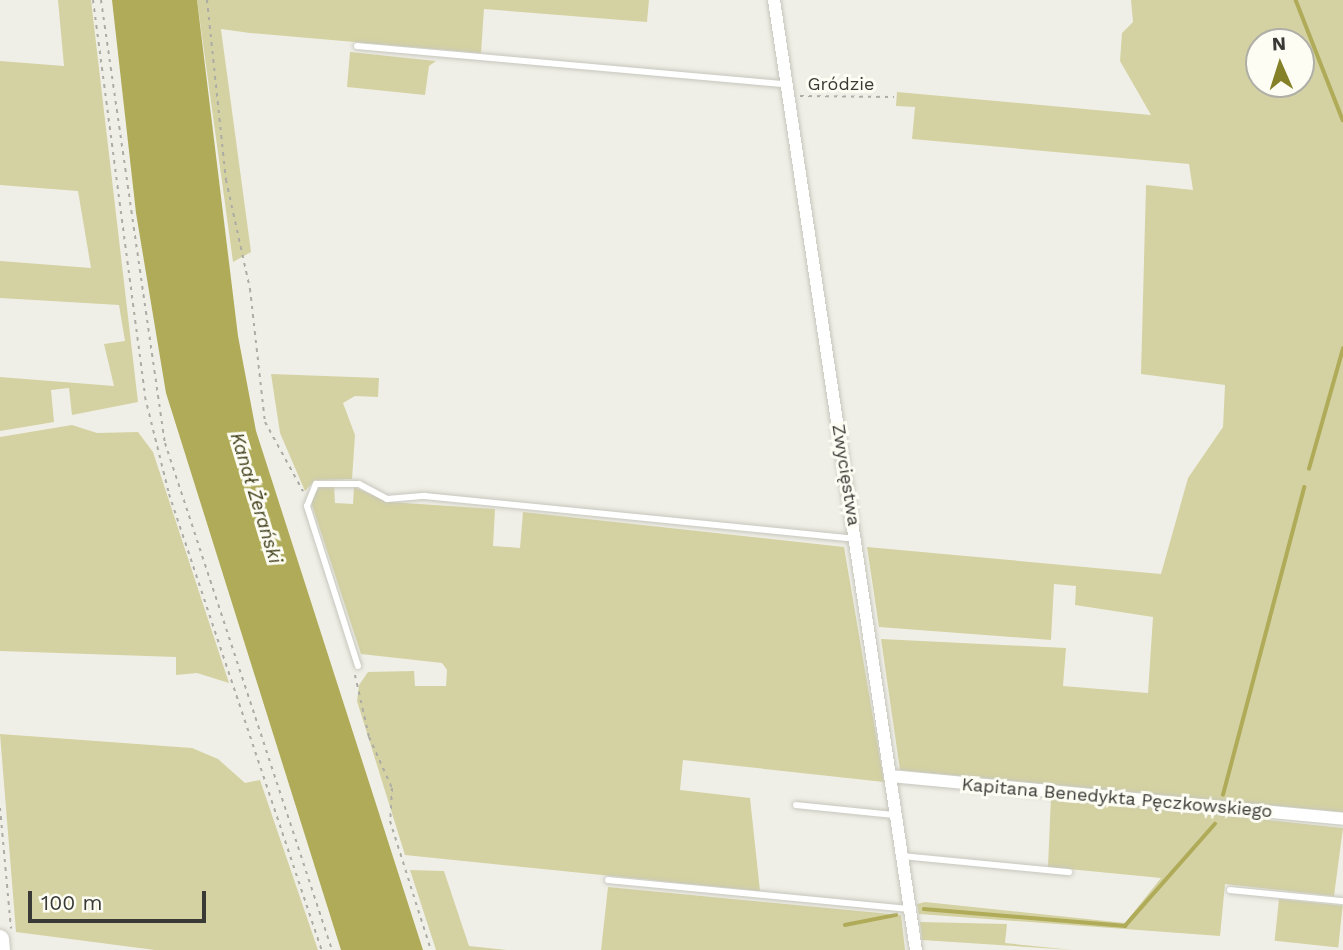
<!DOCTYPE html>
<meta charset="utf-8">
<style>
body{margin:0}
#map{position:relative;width:1343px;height:950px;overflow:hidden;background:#f0efe7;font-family:"Work Sans",sans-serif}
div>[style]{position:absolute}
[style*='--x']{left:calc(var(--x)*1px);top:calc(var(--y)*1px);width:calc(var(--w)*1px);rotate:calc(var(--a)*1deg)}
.green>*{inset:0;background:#d4d2a2;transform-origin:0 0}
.water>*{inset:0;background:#afab58}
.stream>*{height:3.5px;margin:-1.75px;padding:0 1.75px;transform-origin:1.75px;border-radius:1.75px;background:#afab58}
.path>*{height:2px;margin-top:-1px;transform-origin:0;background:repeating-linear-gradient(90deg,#acaca5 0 3.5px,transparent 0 8.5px)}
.roads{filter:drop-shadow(0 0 2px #c6c6bd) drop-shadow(0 0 2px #c6c6bd)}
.lane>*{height:6px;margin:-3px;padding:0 3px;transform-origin:3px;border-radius:3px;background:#fff}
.street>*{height:12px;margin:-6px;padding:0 6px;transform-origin:6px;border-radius:6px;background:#fff}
.secondary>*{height:18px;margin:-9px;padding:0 9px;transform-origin:9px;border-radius:9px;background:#fff}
span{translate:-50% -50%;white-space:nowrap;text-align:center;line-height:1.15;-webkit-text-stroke:6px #fdfdf4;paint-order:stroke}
.street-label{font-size:18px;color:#393936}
.water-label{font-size:19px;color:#43411d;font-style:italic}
.north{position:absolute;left:1245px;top:28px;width:70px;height:70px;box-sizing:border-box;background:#fdfdf4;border:2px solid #afafa8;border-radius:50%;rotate:357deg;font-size:19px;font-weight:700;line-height:28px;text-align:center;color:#393936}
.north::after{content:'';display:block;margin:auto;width:24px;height:32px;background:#858128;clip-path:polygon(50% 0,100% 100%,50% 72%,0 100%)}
.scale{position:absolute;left:28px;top:891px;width:178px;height:32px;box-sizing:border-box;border:4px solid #393936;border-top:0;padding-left:9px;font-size:21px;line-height:24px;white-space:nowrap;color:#393936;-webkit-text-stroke:5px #fdfdf4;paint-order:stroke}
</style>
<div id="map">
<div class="green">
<div style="clip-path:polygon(58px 0,91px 0,138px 402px,72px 415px,69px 388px,51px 390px,54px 422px,0 431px,0 377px,114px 386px,104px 344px,125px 341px,119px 305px,0 298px,0 261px,91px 268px,78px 191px,0 185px,0 61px,64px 66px)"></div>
<div style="clip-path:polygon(197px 0,649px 0,647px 22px,484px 9px,481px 53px,250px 33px,221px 29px,220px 22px,251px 252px,233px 262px)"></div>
<div style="clip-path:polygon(evenodd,1131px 0,1343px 0,1343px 812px,900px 770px,881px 639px,1066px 648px,1063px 686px,1148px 693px,1153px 617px,1075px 605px,1076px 586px,1054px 584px,1051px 640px,879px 627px,867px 547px,1161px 574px,1188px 478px,1223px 427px,1225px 385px,1141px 374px,1146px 185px,1193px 190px,1189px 164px,912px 139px,915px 107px,896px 106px,897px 92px,1151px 115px,1120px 61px,1122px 33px,1133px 22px,1131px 0,1301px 42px,1301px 84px,1259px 84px,1259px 42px,1301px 42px)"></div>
<div style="clip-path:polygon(350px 52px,436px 61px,429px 66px,425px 95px,347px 87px)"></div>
<div style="clip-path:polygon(271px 374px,379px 378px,378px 397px,355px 396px,343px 403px,355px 435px,352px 479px,315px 480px,305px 491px,280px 433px)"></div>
<div style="clip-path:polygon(72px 425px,97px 433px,138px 432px,153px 452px,229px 683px,197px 673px,176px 675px,176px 657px,0 651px,0 437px)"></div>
<div style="clip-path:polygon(334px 485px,335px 503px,353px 504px,354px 487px,389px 502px,495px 509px,493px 546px,520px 548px,523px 512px,844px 547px,884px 782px,683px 760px,680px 790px,750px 798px,760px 891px,405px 855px,357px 701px,359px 685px,368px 672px,414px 671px,415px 686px,446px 686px,447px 670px,442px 663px,361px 654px,310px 499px,320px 487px)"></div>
<div style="clip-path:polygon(0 734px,192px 748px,218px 759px,245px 783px,260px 780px,318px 950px,155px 950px,16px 932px)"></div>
<div style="clip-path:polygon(1051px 797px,1343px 828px,1334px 896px,1225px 884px,1220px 936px,919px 914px,917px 904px,925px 902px,1125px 923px,1161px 878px,1048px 867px)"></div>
<div style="clip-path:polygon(410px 870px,444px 871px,469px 946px,507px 950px,436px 950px)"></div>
<div style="clip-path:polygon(608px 887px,901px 915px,905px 950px,601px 950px)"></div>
<div style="left:1279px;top:899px;width:64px;height:42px;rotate:6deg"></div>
<div style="clip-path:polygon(920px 922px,1007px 924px,1005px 943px,1073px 950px,922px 940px)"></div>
</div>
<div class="water">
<div style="clip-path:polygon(112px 0,197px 0,238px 336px,256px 431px,423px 950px,341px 950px,166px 393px,136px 213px)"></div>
</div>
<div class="stream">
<div style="--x:1296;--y:0;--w:129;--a:68.6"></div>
<div style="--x:1309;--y:469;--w:125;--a:-74.2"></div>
<div style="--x:1223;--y:795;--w:318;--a:-75.2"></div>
<div style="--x:924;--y:909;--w:202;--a:4.8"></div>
<div style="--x:1125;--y:926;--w:136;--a:-48.6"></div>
<div style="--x:845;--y:925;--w:52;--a:-11.1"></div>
</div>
<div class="path">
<div style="--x:93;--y:0;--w:400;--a:82.5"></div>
<div style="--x:145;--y:397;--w:100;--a:76.1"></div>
<div style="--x:169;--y:494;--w:481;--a:71.5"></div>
<div style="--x:101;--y:0;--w:448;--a:81.8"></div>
<div style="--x:165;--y:443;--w:534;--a:71.77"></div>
<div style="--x:207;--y:0;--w:181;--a:84"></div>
<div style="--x:226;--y:180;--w:112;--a:77.6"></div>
<div style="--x:250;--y:289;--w:134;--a:83.6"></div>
<div style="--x:265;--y:422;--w:79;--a:61.2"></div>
<div style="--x:800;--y:96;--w:94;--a:0.6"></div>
<div style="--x:355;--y:675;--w:64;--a:77.3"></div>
<div style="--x:369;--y:737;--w:56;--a:65.7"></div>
<div style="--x:392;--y:788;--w:33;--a:93"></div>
<div style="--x:390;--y:821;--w:135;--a:72.4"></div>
<div style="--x:0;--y:808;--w:121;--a:84.8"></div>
</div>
<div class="roads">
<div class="lane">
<div style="--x:357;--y:46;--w:432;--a:5.1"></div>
<div style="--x:358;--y:666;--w:168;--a:-107.7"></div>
<div style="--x:307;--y:506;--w:24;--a:-68"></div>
<div style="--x:316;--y:484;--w:43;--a:0"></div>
<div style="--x:359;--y:484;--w:32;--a:28"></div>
<div style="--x:387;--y:499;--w:38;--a:-5"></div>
<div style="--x:425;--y:496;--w:431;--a:5.7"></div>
<div style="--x:796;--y:805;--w:100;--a:5.8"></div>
<div style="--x:902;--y:856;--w:168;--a:5.5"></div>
<div style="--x:608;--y:880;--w:302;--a:5.5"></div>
<div style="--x:1230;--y:890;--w:114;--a:5.6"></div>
</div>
<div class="street">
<div style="--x:774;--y:0;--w:961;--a:81.5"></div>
<div style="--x:891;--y:776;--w:454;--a:5.4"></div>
</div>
<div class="secondary">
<div style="--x:0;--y:939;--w:11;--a:85"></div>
</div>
</div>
<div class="street-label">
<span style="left:841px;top:84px">Gródzie</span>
<span style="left:846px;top:475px;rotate:81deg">Zwycięstwa</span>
<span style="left:1117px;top:798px;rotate:5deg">Kapitana Benedykta Pęczkowskiego</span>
</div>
<div class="water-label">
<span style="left:256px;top:498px;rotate:73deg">Kanał Żerański</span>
</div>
<div class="north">N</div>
<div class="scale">100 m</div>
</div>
